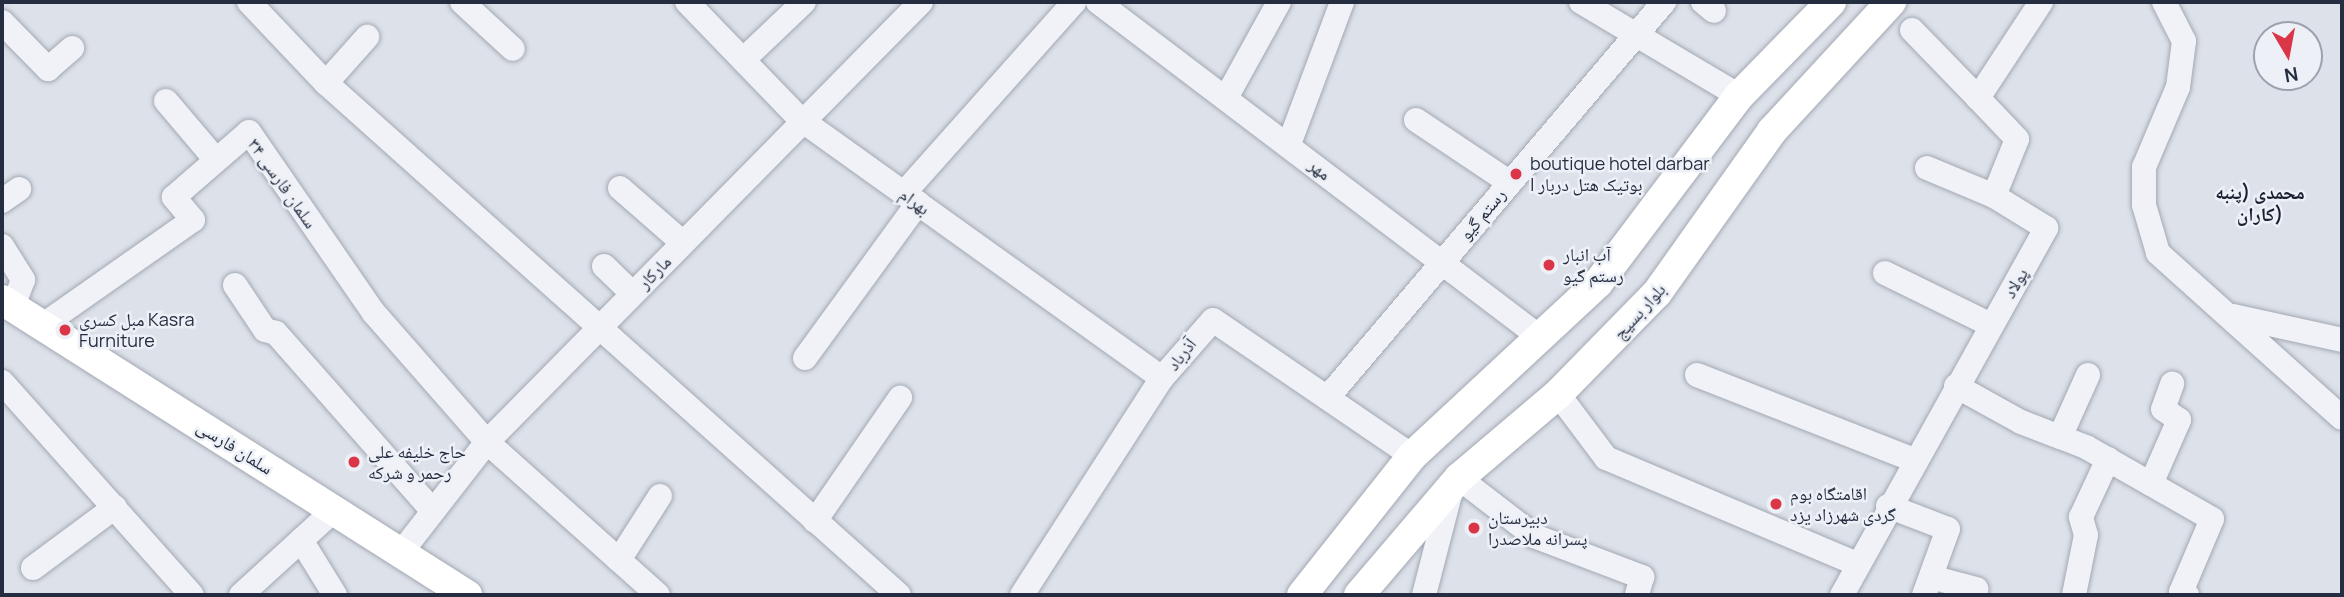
<!DOCTYPE html>
<meta charset="utf-8">
<style>
body{margin:0}
#map{position:relative;width:2344px;height:597px;overflow:hidden;background:#dde1e9;font-family:Manrope,"Noto Naskh Arabic",sans-serif}
div>[style]{position:absolute}
[style*='--x']{left:calc(var(--x)*1px);top:calc(var(--y)*1px);width:calc(var(--w)*1px);rotate:calc(var(--a)*1deg)}
.roads{filter:drop-shadow(0 0 2px #a2a8b3) drop-shadow(0 0 2px #a2a8b3)}
.minor>*{height:24px;margin:-12px;padding:0 12px;transform-origin:12px;border-radius:12px;background:#f0f2f7}
.major>*{height:30px;margin:-15px;padding:0 15px;transform-origin:15px;border-radius:15px;background:#fff}
.dots>*{width:19px;height:19px;translate:-50% -50%;box-sizing:border-box;border:4px solid #edf0f6;border-radius:50%}
span{translate:-50% -50%;white-space:nowrap;text-align:center;line-height:1.15;-webkit-text-stroke:5px #edf0f6;paint-order:stroke}
.poi-label{font-size:18px;color:#252e41}
.left{translate:0 -50%;text-align:left}
.street-label{font-size:18px;color:#252e41}
.neighbourhood-label{font-size:19px;color:#181f31;font-weight:700}
.frame{position:absolute;inset:0;border:4px solid #252e41;pointer-events:none}
.north{position:absolute;left:2253px;top:21px;width:70px;height:70px;box-sizing:border-box;background:#edf0f6;border:2px solid #9da2ae;border-radius:50%;rotate:170deg;font-size:19px;font-weight:700;line-height:28px;text-align:center;color:#252e41}
.north::after{content:'';display:block;margin:auto;width:24px;height:32px;background:#da3648;clip-path:polygon(50% 0,100% 100%,50% 72%,0 100%)}
</style>
<div id="map">
<div class="roads">
<div class="minor">
<div style="--x:249;--y:2;--w:112;--a:46.5"></div>
<div style="--x:326;--y:83;--w:768;--a:41.78"></div>
<div style="--x:462;--y:2;--w:69;--a:42.7"></div>
<div style="--x:687;--y:2;--w:163;--a:46"></div>
<div style="--x:800;--y:119;--w:445;--a:35.6"></div>
<div style="--x:1098;--y:2;--w:556;--a:37.18"></div>
<div style="--x:1581;--y:2;--w:184;--a:30.7"></div>
<div style="--x:1703;--y:2;--w:14;--a:39"></div>
<div style="--x:2164;--y:2;--w:44;--a:62.9"></div>
<div style="--x:2184;--y:41;--w:46;--a:97.4"></div>
<div style="--x:2178;--y:87;--w:87;--a:113"></div>
<div style="--x:2144;--y:167;--w:38;--a:90"></div>
<div style="--x:2144;--y:205;--w:50;--a:73.7"></div>
<div style="--x:2158;--y:253;--w:247;--a:41.9"></div>
<div style="--x:2;--y:22;--w:66;--a:45.6"></div>
<div style="--x:48;--y:69;--w:32;--a:-41"></div>
<div style="--x:1912;--y:30;--w:95;--a:45.9"></div>
<div style="--x:743;--y:60;--w:84;--a:-43.6"></div>
<div style="--x:326;--y:83;--w:62;--a:-48.3"></div>
<div style="--x:1226;--y:98;--w:110;--a:-61.1"></div>
<div style="--x:166;--y:101;--w:77;--a:49.7"></div>
<div style="--x:1416;--y:120;--w:112;--a:33.7"></div>
<div style="--x:1289;--y:144;--w:152;--a:-69.5"></div>
<div style="--x:1927;--y:168;--w:73;--a:22.7"></div>
<div style="--x:620;--y:188;--w:82;--a:41.1"></div>
<div style="--x:904;--y:193;--w:256;--a:-48.3"></div>
<div style="--x:2;--y:201;--w:21;--a:-35"></div>
<div style="--x:2;--y:246;--w:40;--a:58"></div>
<div style="--x:23;--y:280;--w:28;--a:111"></div>
<div style="--x:604;--y:266;--w:40;--a:44"></div>
<div style="--x:1885;--y:273;--w:118;--a:26.1"></div>
<div style="--x:235;--y:285;--w:54;--a:56.3"></div>
<div style="--x:265;--y:330;--w:11;--a:15"></div>
<div style="--x:276;--y:333;--w:237;--a:48.6"></div>
<div style="--x:2233;--y:316;--w:112;--a:12.4"></div>
<div style="--x:43;--y:325;--w:183;--a:-35"></div>
<div style="--x:193;--y:220;--w:30;--a:-130"></div>
<div style="--x:174;--y:197;--w:99;--a:-40.9"></div>
<div style="--x:249;--y:132;--w:220;--a:55.4"></div>
<div style="--x:374;--y:313;--w:171;--a:48.8"></div>
<div style="--x:487;--y:442;--w:229;--a:41.8"></div>
<div style="--x:805;--y:358;--w:192;--a:-53.9"></div>
<div style="--x:1697;--y:375;--w:233;--a:21.4"></div>
<div style="--x:2;--y:382;--w:285;--a:48.3"></div>
<div style="--x:1956;--y:386;--w:74;--a:29"></div>
<div style="--x:2021;--y:422;--w:70;--a:21"></div>
<div style="--x:2086;--y:447;--w:145;--a:29.7"></div>
<div style="--x:2212;--y:519;--w:79;--a:113"></div>
<div style="--x:2181;--y:592;--w:7;--a:27"></div>
<div style="--x:1558;--y:394;--w:80;--a:53.1"></div>
<div style="--x:1606;--y:458;--w:270;--a:22.9"></div>
<div style="--x:1328;--y:397;--w:519;--a:-49.61"></div>
<div style="--x:2060;--y:437;--w:68;--a:-65.7"></div>
<div style="--x:1459;--y:478;--w:95;--a:37.7"></div>
<div style="--x:1534;--y:536;--w:116;--a:20.8"></div>
<div style="--x:1642;--y:577;--w:19;--a:106"></div>
<div style="--x:2151;--y:484;--w:70;--a:-66.4"></div>
<div style="--x:2179;--y:420;--w:19;--a:-145"></div>
<div style="--x:2163;--y:409;--w:27;--a:-70"></div>
<div style="--x:1888;--y:506;--w:64;--a:21"></div>
<div style="--x:1948;--y:529;--w:70;--a:110"></div>
<div style="--x:815;--y:521;--w:150;--a:-55.4"></div>
<div style="--x:301;--y:540;--w:65;--a:58.3"></div>
<div style="--x:400;--y:554;--w:142;--a:-52.2"></div>
<div style="--x:487;--y:442;--w:618;--a:-45.39"></div>
<div style="--x:619;--y:560;--w:76;--a:-57.4"></div>
<div style="--x:33;--y:568;--w:102;--a:-36.6"></div>
<div style="--x:1931;--y:577;--w:47;--a:14.9"></div>
<div style="--x:241;--y:595;--w:126;--a:-42.4"></div>
<div style="--x:1022;--y:595;--w:258;--a:-57.2"></div>
<div style="--x:1162;--y:378;--w:77;--a:-48.7"></div>
<div style="--x:1213;--y:320;--w:241;--a:34.3"></div>
<div style="--x:1424;--y:595;--w:112;--a:-75.5"></div>
<div style="--x:1842;--y:595;--w:420;--a:-60.9"></div>
<div style="--x:2046;--y:228;--w:61;--a:-148.4"></div>
<div style="--x:1994;--y:196;--w:61;--a:-68"></div>
<div style="--x:2017;--y:139;--w:57;--a:-133.6"></div>
<div style="--x:1978;--y:98;--w:115;--a:-56.7"></div>
<div style="--x:2074;--y:595;--w:61;--a:-78.7"></div>
<div style="--x:2086;--y:535;--w:19;--a:-106"></div>
<div style="--x:2081;--y:517;--w:64;--a:-65"></div>
</div>
<div class="major">
<div style="--x:2;--y:300;--w:551;--a:32.39"></div>
<div style="--x:1302;--y:595;--w:177;--a:-51.6"></div>
<div style="--x:1412;--y:456;--w:254;--a:-42.9"></div>
<div style="--x:1598;--y:283;--w:234;--a:-53"></div>
<div style="--x:1739;--y:96;--w:132;--a:-45.6"></div>
<div style="--x:1359;--y:595;--w:154;--a:-49.5"></div>
<div style="--x:1459;--y:478;--w:130;--a:-40.3"></div>
<div style="--x:1558;--y:394;--w:141;--a:-45.6"></div>
<div style="--x:1657;--y:293;--w:199;--a:-54.6"></div>
<div style="--x:1772;--y:131;--w:176;--a:-47.3"></div>
</div>
</div>
<div class="dots">
<div style="left:1516px;top:174px;background:#da3648"></div>
<div style="left:1549px;top:265px;background:#da3648"></div>
<div style="left:65px;top:330px;background:#da3648"></div>
<div style="left:354px;top:462px;background:#da3648"></div>
<div style="left:1776px;top:504px;background:#da3648"></div>
<div style="left:1474px;top:528px;background:#da3648"></div>
</div>
<div class="poi-label">
<span class="left" style="left:1530px;top:174px">boutique hotel darbar<br>| بوتیک هتل دربار</span>
<span class="left" style="left:1563px;top:265px">آب انبار<br>رستم گیو</span>
<span class="left" style="left:79px;top:330px">مبل کسری Kasra<br>Furniture</span>
<span class="left" style="left:368px;top:462px">حاج خلیفه علی<br>رحمر و شرکه</span>
<span class="left" style="left:1790px;top:504px">اقامتگاه بوم<br>گردی شهرزاد یزد</span>
<span class="left" style="left:1488px;top:528px">دبیرستان<br>پسرانه ملاصدرا</span>
</div>
<div class="street-label">
<span style="left:1320px;top:169px;rotate:38deg">مهر</span>
<span style="left:283px;top:183px;rotate:55deg">سلمان فارسی ۳۴</span>
<span style="left:915px;top:201px;rotate:36deg">بهرام</span>
<span style="left:1482px;top:214px;rotate:-50deg">رستم گیو</span>
<span style="left:654px;top:272px;rotate:-46deg">مارکار</span>
<span style="left:2015px;top:283px;rotate:-60deg">پولاد</span>
<span style="left:1639px;top:311px;rotate:-48deg">بلوار بسیج</span>
<span style="left:1181px;top:354px;rotate:-52deg">آذرباد</span>
<span style="left:235px;top:447px;rotate:32deg">سلمان فارسی</span>
</div>
<div class="neighbourhood-label">
<span style="left:2260px;top:204px">محمدی (پنبه<br>کاران)</span>
</div>
<div class="frame"></div>
<div class="north">N</div>
</div>
